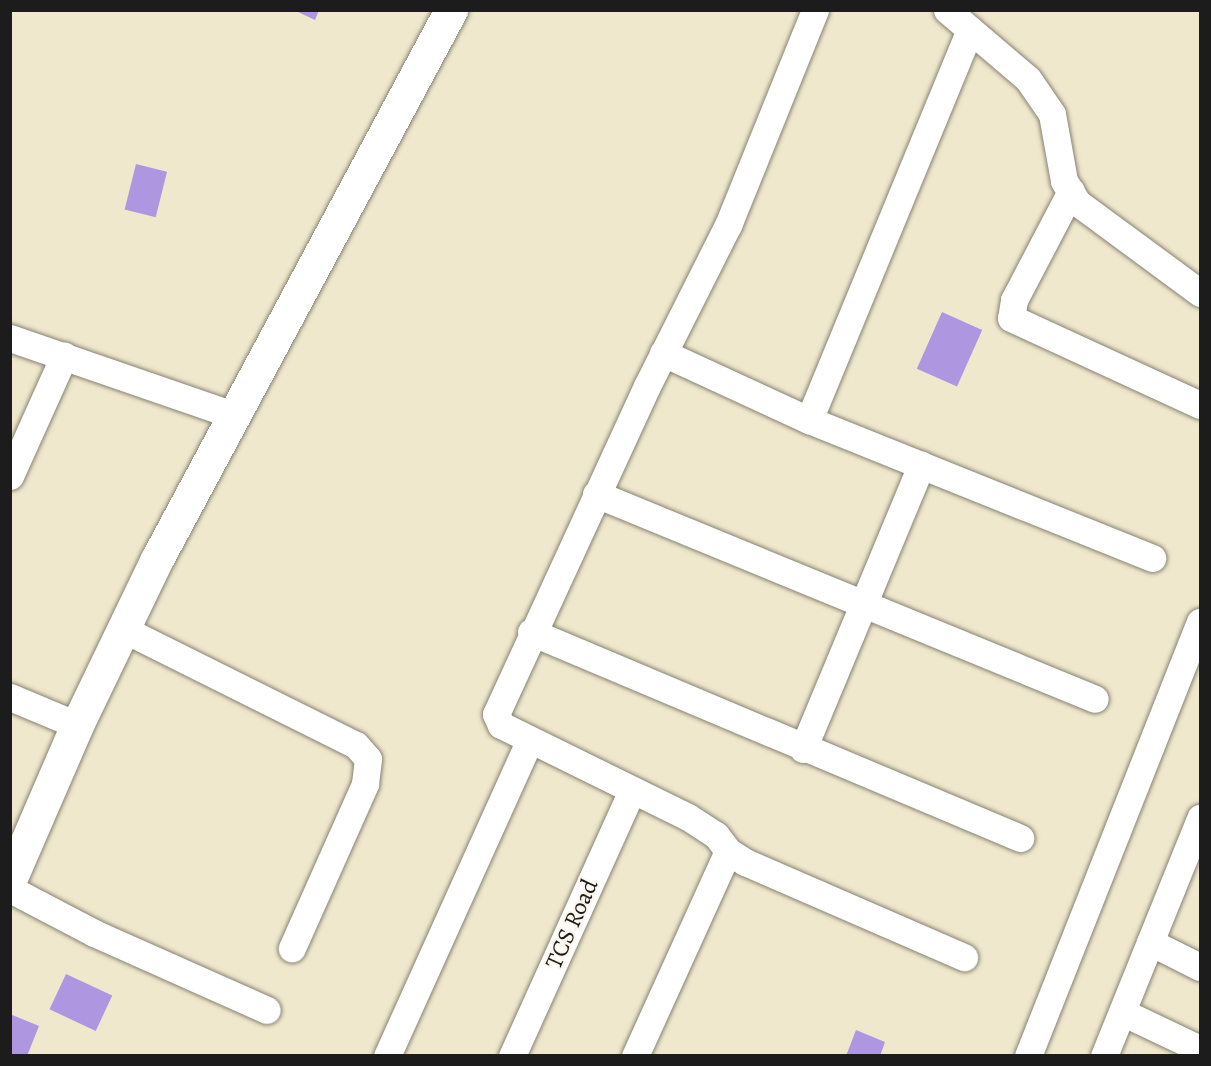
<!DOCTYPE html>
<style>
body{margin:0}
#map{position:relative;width:1211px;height:1066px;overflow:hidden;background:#f0e8cd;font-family:Alegreya,serif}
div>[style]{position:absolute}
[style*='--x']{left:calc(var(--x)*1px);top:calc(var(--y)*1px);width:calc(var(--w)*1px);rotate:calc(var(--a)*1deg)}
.building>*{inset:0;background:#af96e1;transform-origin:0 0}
.roads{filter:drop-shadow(0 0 2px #868274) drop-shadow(0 0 2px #868274)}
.minor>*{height:27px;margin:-13.5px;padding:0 13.5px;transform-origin:13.5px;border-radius:13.5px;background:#fff}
.major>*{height:33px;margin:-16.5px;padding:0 16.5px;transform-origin:16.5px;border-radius:16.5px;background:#fff}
span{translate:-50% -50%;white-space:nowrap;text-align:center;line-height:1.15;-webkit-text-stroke:4.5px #fbf7ec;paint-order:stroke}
.street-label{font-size:24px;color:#1c1c1c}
.frame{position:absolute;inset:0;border:12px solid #1c1c1c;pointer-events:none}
</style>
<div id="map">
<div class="building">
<div style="clip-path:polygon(294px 10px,319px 10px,315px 20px)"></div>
<div style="left:136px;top:164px;width:32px;height:47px;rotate:14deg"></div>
<div style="left:942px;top:312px;width:44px;height:62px;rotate:24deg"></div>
<div style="left:66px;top:974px;width:51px;height:39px;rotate:25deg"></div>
<div style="clip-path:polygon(10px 1014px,39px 1026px,27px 1056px,10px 1056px)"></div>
<div style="clip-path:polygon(856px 1030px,885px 1042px,880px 1056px,846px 1056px)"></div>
</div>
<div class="roads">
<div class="minor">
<div style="--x:815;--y:10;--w:232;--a:112"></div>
<div style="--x:728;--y:225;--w:180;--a:116.7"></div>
<div style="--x:647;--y:386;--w:361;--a:114.7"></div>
<div style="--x:496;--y:714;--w:12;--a:66"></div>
<div style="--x:501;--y:725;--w:208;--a:26.2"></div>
<div style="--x:688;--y:817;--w:33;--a:33"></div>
<div style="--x:716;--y:835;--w:20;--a:53"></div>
<div style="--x:728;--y:851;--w:20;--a:33"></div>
<div style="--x:745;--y:862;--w:239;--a:23.5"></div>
<div style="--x:947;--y:10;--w:106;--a:40.4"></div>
<div style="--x:1028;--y:79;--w:42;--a:55.6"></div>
<div style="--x:1052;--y:114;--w:68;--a:79.8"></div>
<div style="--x:1064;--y:181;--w:26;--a:58"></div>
<div style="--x:1078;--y:203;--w:152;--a:36.4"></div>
<div style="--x:1071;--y:191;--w:123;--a:117.6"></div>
<div style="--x:1014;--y:300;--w:18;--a:99"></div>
<div style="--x:1011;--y:318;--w:208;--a:24.7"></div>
<div style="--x:10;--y:338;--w:237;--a:19"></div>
<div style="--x:663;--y:353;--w:161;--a:24.7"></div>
<div style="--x:809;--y:420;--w:370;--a:21.9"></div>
<div style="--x:809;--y:420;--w:422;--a:-67.6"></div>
<div style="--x:10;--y:476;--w:132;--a:-65.8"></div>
<div style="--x:596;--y:494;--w:539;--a:22.33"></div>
<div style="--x:123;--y:629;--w:260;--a:26.5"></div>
<div style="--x:356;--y:745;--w:18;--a:49"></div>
<div style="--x:368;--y:759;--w:25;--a:97"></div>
<div style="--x:365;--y:784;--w:180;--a:114"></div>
<div style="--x:531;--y:632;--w:531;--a:22.84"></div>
<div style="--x:10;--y:697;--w:73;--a:22.7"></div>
<div style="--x:803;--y:749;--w:308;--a:-67.4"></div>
<div style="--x:10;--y:889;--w:95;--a:27.6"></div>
<div style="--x:94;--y:933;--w:189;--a:24"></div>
<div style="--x:1150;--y:942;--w:56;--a:26.6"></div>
<div style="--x:1122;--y:1012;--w:86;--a:25.4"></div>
<div style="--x:387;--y:1056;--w:347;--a:-65.7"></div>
<div style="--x:512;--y:1056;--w:290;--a:-65.7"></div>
<div style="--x:635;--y:1056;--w:225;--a:-65.6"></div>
<div style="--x:1028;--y:1056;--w:467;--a:-68.4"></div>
<div style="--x:1104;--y:1056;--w:257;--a:-68"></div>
</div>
<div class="major">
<div style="--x:10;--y:880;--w:169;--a:-66.6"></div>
<div style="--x:77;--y:725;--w:184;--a:-64.3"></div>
<div style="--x:157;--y:559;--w:623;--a:-61.83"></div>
</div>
</div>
<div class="street-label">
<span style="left:572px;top:924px;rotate:-66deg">TCS Road</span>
</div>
<div class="frame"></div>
</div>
